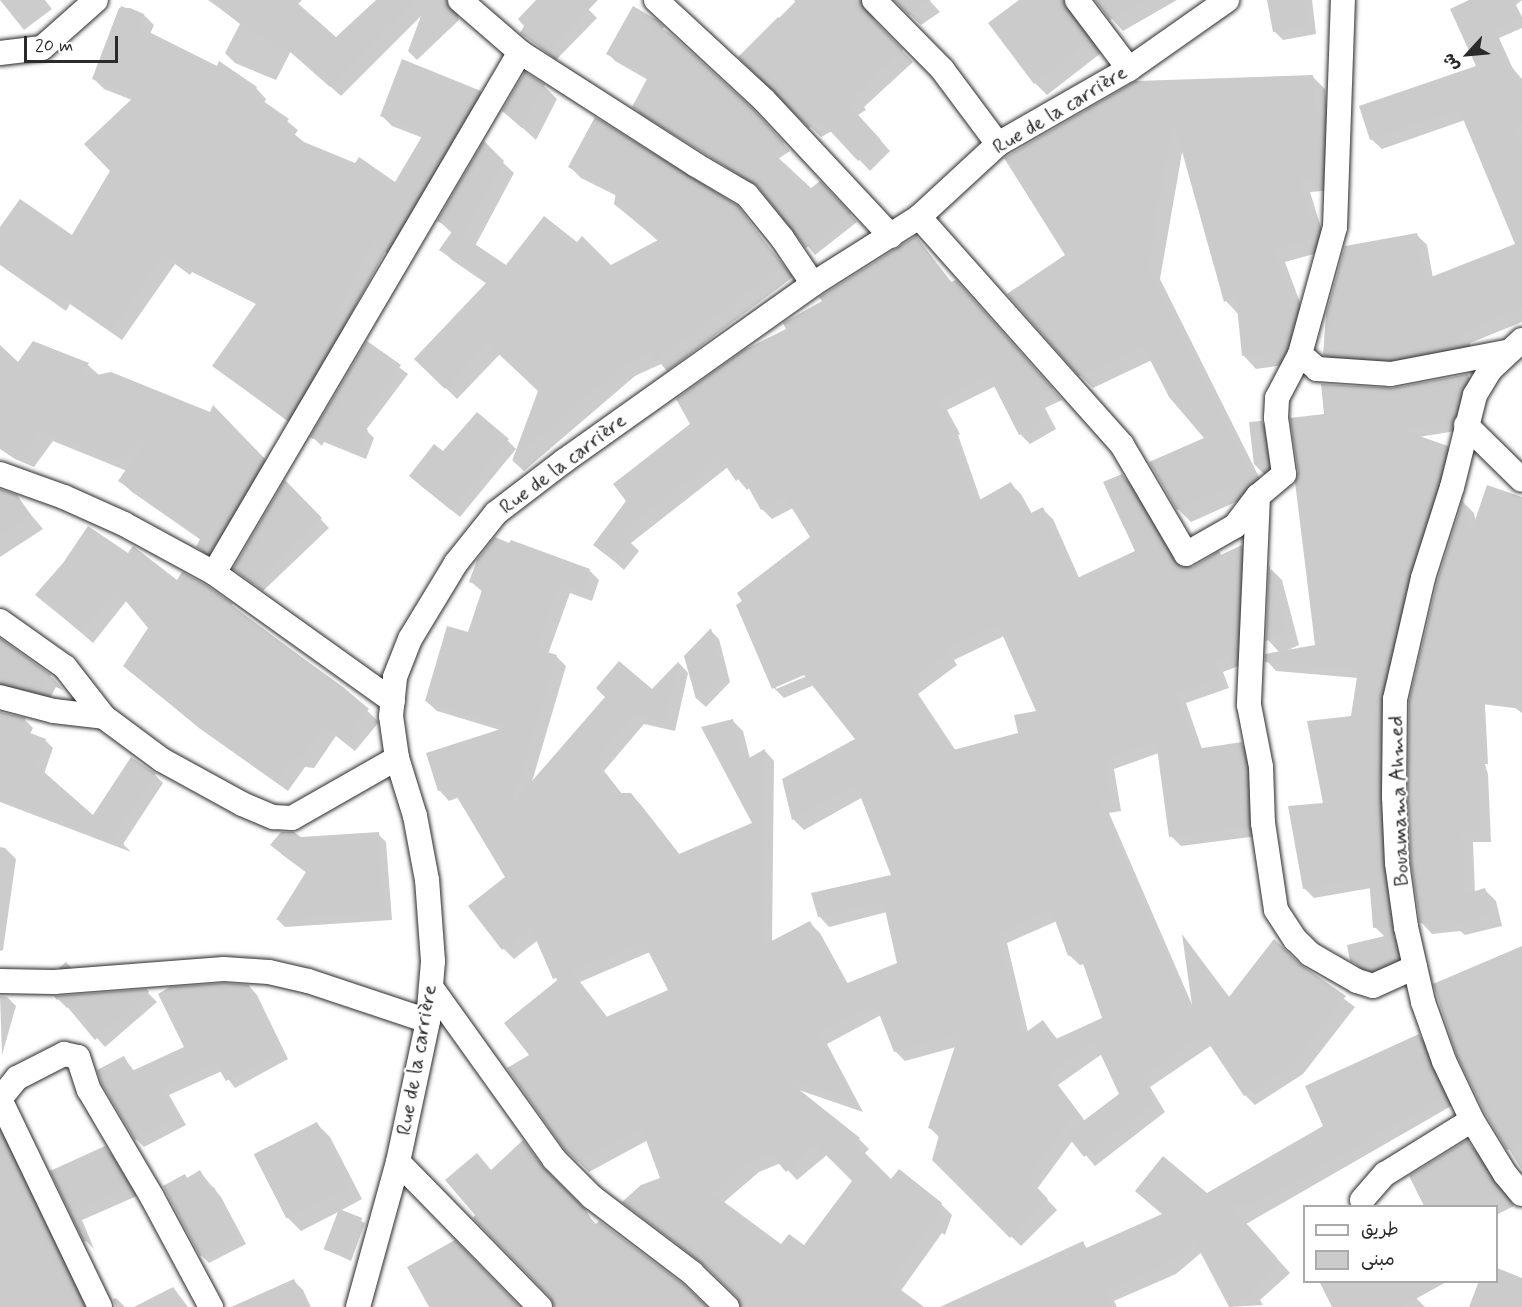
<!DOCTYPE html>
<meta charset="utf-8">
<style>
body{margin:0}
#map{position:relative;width:1522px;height:1307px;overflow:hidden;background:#fff;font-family:Mynerve,"Playpen Sans Arabic",sans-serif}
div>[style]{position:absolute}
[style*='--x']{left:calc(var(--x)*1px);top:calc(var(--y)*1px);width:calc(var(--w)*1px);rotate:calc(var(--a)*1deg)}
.shadow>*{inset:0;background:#0003}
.building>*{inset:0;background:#cbcbcb;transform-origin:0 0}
.roads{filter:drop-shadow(0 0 2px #2b2b2b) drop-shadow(0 0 2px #2b2b2b)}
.street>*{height:24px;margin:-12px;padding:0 12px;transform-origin:12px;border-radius:12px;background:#fff}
span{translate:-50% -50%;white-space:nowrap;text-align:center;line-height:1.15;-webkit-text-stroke:4.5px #fff;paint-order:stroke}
.street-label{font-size:21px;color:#2b2b2b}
.legend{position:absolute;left:1303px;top:1205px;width:195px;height:78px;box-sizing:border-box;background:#fff;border:2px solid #aaa;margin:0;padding:8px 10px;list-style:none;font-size:18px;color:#2b2b2b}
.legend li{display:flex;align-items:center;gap:12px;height:30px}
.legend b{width:30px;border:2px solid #aaa}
.north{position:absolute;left:1438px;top:24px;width:60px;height:60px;-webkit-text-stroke:4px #fff;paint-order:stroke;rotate:244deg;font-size:16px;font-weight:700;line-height:24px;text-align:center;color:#2b2b2b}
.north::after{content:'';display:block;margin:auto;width:21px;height:27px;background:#2b2b2b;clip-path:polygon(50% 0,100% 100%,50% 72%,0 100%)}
.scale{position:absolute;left:24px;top:36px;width:94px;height:27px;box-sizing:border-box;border:3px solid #2b2b2b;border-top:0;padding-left:8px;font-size:18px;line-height:21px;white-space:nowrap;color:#2b2b2b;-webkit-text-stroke:4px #fff;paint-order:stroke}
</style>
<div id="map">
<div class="shadow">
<div style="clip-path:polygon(0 0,45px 0,52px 9px,24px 30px)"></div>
<div style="clip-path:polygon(209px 0,302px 0,297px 5px,337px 39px,378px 0,460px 0,456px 9px,459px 20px,417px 60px,408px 51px,421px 16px,341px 96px,291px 51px,276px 80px,235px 63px,225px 53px,240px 24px)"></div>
<div style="clip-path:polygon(539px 0,579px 0,597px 18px,556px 60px,522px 33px)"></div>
<div style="clip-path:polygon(794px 0,877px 0,871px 7px,874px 22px,913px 62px,864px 107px,866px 110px,858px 115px,890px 151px,870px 171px,832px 131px,821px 137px,740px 57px,795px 2px)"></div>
<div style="clip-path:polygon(894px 0,929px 0,940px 12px,921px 25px)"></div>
<div style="clip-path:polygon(1021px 0,1082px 0,1074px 14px,1101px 53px,1047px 95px,1035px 83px)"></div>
<div style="clip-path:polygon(1095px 0,1177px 0,1123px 31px)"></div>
<div style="clip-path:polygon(1269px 0,1312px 0,1316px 34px,1283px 40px,1274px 31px)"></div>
<div style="clip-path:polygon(1473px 0,1522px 0,1516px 5px,1522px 17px,1522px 28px,1474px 49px)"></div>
<div style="clip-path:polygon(121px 6px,144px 15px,154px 25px,150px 34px,256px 88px,266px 99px,264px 103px,298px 130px,294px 136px,303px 144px,396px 184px,423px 138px,392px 126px,382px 116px,480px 92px,490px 102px,392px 256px,385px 252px,344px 327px,353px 336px,298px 429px,214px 366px,258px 305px,192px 272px,190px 275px,175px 264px,122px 340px,70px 304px,66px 311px,0 265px,0 230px,73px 237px,112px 171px,132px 100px,104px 89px,94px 79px)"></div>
<div style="clip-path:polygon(608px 53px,761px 119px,790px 151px,778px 159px,811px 190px,820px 183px,857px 222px,815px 255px,760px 188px,641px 114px,634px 107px,648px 80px,615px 61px)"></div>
<div style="clip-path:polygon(1510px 65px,1522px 79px,1522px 322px,1470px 343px,1472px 356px,1401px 369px,1335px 365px,1324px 355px,1416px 234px,1427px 245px,1433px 278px,1517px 244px,1465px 120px,1382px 149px,1371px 139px)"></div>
<div style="clip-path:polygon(525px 74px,544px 86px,557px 99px,536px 140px,504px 111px)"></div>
<div style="clip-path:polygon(1313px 77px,1325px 89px,1335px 190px,1310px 192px,1328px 250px,1285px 262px,1309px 327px,1298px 363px,1256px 369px,1244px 356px,1239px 315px,1226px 301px,1183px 147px,1160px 279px,1267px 493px,1241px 503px,1238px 501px,1191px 522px,1178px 509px,1207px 438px,1152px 360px,1093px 388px,1080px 375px,1067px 255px,1006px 158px)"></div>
<div style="clip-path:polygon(484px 144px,514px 173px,475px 246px,506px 267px,611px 267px,659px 242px,616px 203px,617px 196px,581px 178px,570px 167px,737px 207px,793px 277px,667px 371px,661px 364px,635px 376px,524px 471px,513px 461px,540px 392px,500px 354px,457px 399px,416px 359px,487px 284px,452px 260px,441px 249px,452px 233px,439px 221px)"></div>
<div style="clip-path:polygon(evenodd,916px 237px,952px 283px,966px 292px,1062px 400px,1045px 408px,1056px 429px,1030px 444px,1020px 434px,996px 386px,947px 410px,960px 434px,958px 435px,981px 501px,1011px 484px,1021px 494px,1032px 514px,1042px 509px,1053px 519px,1079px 578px,1137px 552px,1122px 475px,1132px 486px,1182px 568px,1193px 568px,1241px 546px,1251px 556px,1246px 663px,1223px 672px,1229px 688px,1186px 703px,1202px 749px,1241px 744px,1251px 754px,1258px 836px,1181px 846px,1171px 836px,1159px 753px,1114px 769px,1121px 811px,1109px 813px,1193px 1007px,1184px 939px,1230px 998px,1299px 965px,1355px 1007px,1303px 1074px,1255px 1105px,1245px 1095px,1212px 1045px,1150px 1087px,1165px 1112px,1095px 1166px,1073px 1140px,1037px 1189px,1057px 1210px,1021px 1246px,933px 1159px,940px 1138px,930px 1128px,956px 1047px,905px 1061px,895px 1051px,881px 1015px,827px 1044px,863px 1112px,796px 1089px,859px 1139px,869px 1149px,864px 1154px,891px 1181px,941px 1204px,952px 1215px,945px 1235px,942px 1233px,890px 1306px,742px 1307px,738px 1296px,714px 1273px,624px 1202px,662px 1179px,648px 1140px,589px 1172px,566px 1149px,531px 1055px,558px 982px,538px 940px,514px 959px,504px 949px,507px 877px,459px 797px,449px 801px,439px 790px,500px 730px,437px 711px,426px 701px,469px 634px,483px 592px,471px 582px,589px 570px,599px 580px,592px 601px,570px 593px,548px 654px,556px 656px,566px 666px,531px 785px,652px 691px,679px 663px,688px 673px,675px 731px,644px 724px,604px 771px,622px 794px,630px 795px,641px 805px,680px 855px,754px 824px,733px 721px,743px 731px,750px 759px,765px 751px,774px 761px,772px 943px,810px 923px,820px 933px,848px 984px,898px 964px,887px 912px,829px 927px,819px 916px,893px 876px,863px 797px,804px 830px,794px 820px,783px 780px,857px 739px,814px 685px,784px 698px,774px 688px,812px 537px,793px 508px,772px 519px,762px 509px,750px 487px,747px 490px,728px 467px,631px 543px,639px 551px,624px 570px,595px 544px,692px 424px,788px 329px,916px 237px,1004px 636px,1038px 712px,1020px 734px,956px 751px,918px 694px,957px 665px,954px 660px,1004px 636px,916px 237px,811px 671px,812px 674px,776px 689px,776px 686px,811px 671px,916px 237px,1057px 921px,1069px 955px,1080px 965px,1085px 964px,1104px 1019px,1058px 1040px,1043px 1022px,1028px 1032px,1007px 943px,1057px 921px,916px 237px,650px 952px,671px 991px,608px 1018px,580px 982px,650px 952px,916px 237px,1102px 1054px,1121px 1094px,1085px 1121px,1058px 1085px,1102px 1054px,916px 237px,828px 1154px,854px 1181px,805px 1248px,782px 1246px,723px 1203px,759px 1172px,781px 1163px,797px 1180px,828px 1154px)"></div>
<div style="clip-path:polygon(34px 343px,88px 365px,100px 376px,225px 418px,276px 471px,209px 558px,197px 546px,201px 540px,132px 492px,120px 481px,127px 471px,53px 441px,34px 467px,15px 459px,0 449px,0 347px,19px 364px)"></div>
<div style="clip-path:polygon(367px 343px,408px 374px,366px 430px,374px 438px,366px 459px,324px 442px,322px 446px,312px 437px)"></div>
<div style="clip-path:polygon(1467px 375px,1477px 385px,1462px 430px,1419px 437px,1447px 447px,1456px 457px,1390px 709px,1400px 935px,1393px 936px,1401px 944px,1406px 967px,1382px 979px,1361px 969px,1352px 960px,1385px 937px,1375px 927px,1371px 888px,1314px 898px,1304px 888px,1325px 804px,1352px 717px,1358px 678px,1276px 671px,1267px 661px,1280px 653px,1268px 640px,1271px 569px,1282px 580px,1299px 645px,1288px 650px,1317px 646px,1326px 416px,1393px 390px)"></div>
<div style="clip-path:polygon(1261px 422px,1279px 440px,1272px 482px,1255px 465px,1251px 423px)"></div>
<div style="clip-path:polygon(507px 440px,516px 449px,460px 517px,419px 484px,443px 453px)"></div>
<div style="clip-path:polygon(285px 482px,329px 528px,263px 591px,235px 569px)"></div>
<div style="clip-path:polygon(0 496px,16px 497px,43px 529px,0 557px)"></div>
<div style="clip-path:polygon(1522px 498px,1522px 713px,1484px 685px,1488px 764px,1485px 764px,1488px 774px,1491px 842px,1473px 842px,1475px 893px,1485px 890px,1496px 901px,1502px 926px,1465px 935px,1460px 931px,1432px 934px,1421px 922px,1464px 503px,1474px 513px,1476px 523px)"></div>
<div style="clip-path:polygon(128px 555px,177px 582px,206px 586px,343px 688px,379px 722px,355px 751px,336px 736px,314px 768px,305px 767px,288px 791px,199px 728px,125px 666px,150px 628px,127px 600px,93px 643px,37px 595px)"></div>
<div style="clip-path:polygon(711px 631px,719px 639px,730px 682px,706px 707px,697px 699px,686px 656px)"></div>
<div style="clip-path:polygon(0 642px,54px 679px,63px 690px,56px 687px,49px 700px,0 694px)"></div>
<div style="clip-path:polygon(0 713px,25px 720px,33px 728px,30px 734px,45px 740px,53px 748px,44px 774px,93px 818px,155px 775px,163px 783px,123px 844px,131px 852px,0 802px)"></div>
<div style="clip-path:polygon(378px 834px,386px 842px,392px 920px,285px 927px,278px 920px,307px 873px,280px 853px,300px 839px)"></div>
<div style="clip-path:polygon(0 847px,5px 848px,16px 859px,3px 950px,0 951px)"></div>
<div style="clip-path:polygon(1522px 948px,1522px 1170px,1486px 1112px)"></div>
<div style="clip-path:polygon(66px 962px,78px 975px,66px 975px,59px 968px)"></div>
<div style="clip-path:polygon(249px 986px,257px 995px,288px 1059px,235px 1088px,222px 1071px,169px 1095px,186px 1125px,144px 1147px,136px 1139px,124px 1058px,135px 1072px,187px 1048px)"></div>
<div style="clip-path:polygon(146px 991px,157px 1002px,105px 1047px,69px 1006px,67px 1008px,57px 998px)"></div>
<div style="clip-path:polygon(0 996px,7px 997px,16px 1006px,2px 1055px)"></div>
<div style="clip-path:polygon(1419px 1036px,1428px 1045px,1453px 1105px,1246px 1224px,1290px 1273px,1260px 1300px,1263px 1305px,1230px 1307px,1202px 1252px,1176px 1274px,1114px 1301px,1117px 1307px,969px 1307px,1082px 1243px,1088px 1249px,1207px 1195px,1325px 1126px)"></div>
<div style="clip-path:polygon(0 1124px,90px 1307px,0 1307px)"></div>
<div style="clip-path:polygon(317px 1124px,330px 1137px,362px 1199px,340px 1211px,365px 1223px,351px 1261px,325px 1249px,340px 1211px,301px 1231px,288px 1218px)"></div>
<div style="clip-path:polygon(523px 1142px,552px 1179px,597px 1225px,704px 1307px,554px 1307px,552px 1296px,492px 1171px)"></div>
<div style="clip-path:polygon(1467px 1142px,1480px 1155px,1514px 1206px,1496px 1215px,1496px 1206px,1426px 1206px,1411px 1177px)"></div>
<div style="clip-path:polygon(105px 1148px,113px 1156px,137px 1196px,82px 1220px,94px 1249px,86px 1241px,52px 1172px)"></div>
<div style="clip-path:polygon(200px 1172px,221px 1197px,246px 1244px,209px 1263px,201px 1255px,188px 1179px)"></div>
<div style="clip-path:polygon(293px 1280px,303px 1290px,311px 1307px,235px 1307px)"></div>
<div style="clip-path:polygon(1400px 1282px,1425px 1307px,1341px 1307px)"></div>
<div style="clip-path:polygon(173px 1287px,188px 1307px,134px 1307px)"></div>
<div style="clip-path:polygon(116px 1298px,125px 1307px,116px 1307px,113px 1299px)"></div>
</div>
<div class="building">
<div style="clip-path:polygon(208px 0,294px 0,336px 37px,376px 0,417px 0,330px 87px,280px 43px,278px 48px)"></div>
<div style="clip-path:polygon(536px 0,598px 0,547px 52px,520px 33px,524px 26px,518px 19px)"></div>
<div style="clip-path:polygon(803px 0,860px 0,864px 10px,903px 50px,855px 96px,856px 99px,848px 104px,881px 140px,858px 161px,821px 121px,809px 128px,738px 57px,778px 17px,782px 21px)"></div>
<div style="clip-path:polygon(894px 0,931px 0,909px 15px)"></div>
<div style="clip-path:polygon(1019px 0,1063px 0,1066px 9px,1090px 41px,1034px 84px,988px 23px)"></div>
<div style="clip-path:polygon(1095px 0,1144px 0,1110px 20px)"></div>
<div style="clip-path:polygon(1267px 0,1305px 0,1308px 26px,1273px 32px)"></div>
<div style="clip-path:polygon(1469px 0,1511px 0,1520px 18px,1495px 29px,1522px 89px,1522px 123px,1514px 127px,1522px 146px,1522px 308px,1460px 333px,1462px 346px,1390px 360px,1323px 355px,1326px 314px,1345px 246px,1417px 233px,1426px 279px,1515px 244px,1459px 109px,1370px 140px,1359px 106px,1476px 66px,1450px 9px)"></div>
<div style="clip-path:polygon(633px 6px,657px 20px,664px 27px,663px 29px,671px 34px,754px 110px,784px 143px,771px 151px,811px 188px,820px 181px,851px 214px,806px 248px,755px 183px,632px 107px,648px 77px,606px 54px)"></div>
<div style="clip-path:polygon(119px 8px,130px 8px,144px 14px,139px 27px,217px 66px,219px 61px,257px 87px,253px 94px,289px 119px,284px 126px,304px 142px,355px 163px,359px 157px,395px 182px,424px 133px,380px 116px,402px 59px,481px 91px,412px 207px,406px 204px,381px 247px,374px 242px,333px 317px,344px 324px,287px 420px,212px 366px,258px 301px,181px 263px,179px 266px,164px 254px,112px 331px,60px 295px,55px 302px,0 264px,0 227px,20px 199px,72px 235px,110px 171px,84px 144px,135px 96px,92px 79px)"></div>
<div style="clip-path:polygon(525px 72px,545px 85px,522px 128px,502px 111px)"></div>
<div style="clip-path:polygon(1313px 75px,1322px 177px,1299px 180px,1316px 238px,1274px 250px,1297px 313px,1285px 351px,1242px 356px,1236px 297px,1224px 302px,1173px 119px,1148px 266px,1255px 480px,1247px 487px,1243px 483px,1227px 491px,1225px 488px,1177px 510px,1149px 462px,1204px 438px,1169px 397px,1143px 346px,1079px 376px,1007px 294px,1065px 255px,1004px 158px,1136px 81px)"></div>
<div style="clip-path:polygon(595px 117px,738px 206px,783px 266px,655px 361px,651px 353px,624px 365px,512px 461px,538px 391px,488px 344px,445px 389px,414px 359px,487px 282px,439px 250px,453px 230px,437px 221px,484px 141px,504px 161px,464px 236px,457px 232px,506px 265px,544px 216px,577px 242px,582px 236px,611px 265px,658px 240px,614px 204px,616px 192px,568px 167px)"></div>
<div style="clip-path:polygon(evenodd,916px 236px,951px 282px,956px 280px,1053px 389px,1036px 398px,1047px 418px,1019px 435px,988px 374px,938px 400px,951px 423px,949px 424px,976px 502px,1011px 482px,1029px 514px,1043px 507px,1075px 579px,1135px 551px,1103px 482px,1122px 474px,1178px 566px,1193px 567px,1219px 551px,1221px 555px,1242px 545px,1237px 653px,1214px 662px,1220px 678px,1177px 693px,1196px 749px,1242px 742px,1247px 769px,1249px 826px,1169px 837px,1156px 741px,1105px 759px,1112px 801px,1100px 803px,1191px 1012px,1193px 1012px,1182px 934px,1229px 997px,1274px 939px,1300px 964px,1346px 996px,1293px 1064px,1244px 1096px,1203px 1035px,1141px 1077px,1156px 1102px,1084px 1157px,1066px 1134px,1119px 1094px,1095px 1042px,1049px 1074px,1077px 1111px,1028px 1178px,1048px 1199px,1010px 1238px,932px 1160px,940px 1132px,928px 1128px,959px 1034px,894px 1052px,875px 1003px,818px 1033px,856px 1103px,787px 1080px,860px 1138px,855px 1143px,891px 1179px,899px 1169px,942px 1203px,935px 1225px,932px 1224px,890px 1282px,924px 1307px,741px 1307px,737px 1297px,702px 1263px,622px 1202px,641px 1185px,660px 1178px,642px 1129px,578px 1162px,565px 1150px,507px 1068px,529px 1055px,504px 1023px,565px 974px,553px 979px,531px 928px,502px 950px,468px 906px,505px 877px,451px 787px,438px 791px,426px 753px,507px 727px,425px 701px,447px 626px,468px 632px,483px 587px,469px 582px,477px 560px,495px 537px,509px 543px,511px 540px,590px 569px,582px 592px,560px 584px,537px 649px,557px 655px,512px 804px,605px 697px,596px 688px,619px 661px,652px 689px,679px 661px,665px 722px,634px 715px,595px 760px,621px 793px,631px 793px,679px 854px,752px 823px,701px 727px,733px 719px,744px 761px,765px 749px,762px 946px,810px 921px,845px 984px,897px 963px,883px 901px,818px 917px,811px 893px,891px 875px,856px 785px,792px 820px,782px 779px,855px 739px,804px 675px,772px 689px,736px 605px,742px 601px,737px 593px,810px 537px,785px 497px,761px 510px,742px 476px,736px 481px,719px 456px,621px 533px,630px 540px,614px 561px,593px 545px,626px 501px,613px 484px,690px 424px,676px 399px,744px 350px,786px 329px,783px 323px,822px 301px,819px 297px,821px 296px,916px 236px,998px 625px,1036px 711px,1014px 715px,1018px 733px,953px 750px,909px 683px,948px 654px,945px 650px,998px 625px,916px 236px,1051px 909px,1068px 956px,1079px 952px,1102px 1018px,1056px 1039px,1043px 1020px,1022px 1035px,998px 933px,1051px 909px,916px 236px,643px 941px,668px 990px,606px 1017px,571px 972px,643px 941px,916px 236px,816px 1145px,852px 1181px,804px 1245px,789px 1234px,781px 1244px,712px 1193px,749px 1162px,771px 1154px,786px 1172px,816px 1145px)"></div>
<div style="clip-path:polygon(33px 341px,89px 363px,78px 379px,111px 372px,210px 412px,213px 405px,265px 459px,209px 554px,196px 547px,201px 537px,118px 481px,147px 439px,114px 460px,40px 430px,22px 456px,0 447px,0 345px,18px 362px)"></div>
<div style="clip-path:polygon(367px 341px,401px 365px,357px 425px,368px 430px,358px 453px,317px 435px,313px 439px,310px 437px)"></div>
<div style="clip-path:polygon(1468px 374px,1468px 378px,1461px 391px,1453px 421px,1402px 430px,1448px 446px,1409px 575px,1381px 696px,1380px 798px,1383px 864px,1391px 926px,1373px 928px,1369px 878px,1303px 889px,1288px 806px,1323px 803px,1307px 721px,1351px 716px,1358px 670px,1265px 662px,1265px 654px,1315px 645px,1295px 482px,1298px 472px,1290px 418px,1324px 414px,1321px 384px,1393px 388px)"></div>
<div style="clip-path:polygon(477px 412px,509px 439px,451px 510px,409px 476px,434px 444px,443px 451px)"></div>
<div style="clip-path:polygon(1262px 421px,1267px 459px,1254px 465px,1249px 422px)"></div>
<div style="clip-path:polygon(285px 480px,322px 518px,253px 584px,233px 569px)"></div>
<div style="clip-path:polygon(1487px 485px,1522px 497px,1522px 709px,1482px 704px,1484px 776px,1479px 778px,1481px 831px,1462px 832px,1465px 894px,1485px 888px,1492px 915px,1452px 925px,1451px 920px,1420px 923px,1411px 862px,1408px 797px,1409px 701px,1437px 582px,1463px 500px,1471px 532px)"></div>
<div style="clip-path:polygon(0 489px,17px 495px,31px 515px,0 536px)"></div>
<div style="clip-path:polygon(88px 526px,128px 553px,133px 546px,177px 580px,182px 572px,206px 585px,233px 604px,230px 606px,343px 687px,369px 709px,343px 741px,324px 726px,302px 758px,293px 756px,276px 781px,186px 717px,123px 666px,148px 628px,116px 589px,81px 632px,35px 595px,63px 563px)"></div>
<div style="clip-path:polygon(1269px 565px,1287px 632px,1266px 641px)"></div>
<div style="clip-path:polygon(711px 628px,722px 673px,696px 699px,684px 656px)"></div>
<div style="clip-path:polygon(0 638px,51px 675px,41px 693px,0 683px)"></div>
<div style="clip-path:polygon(0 712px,26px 718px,20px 729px,46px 739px,36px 765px,93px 815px,131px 757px,156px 774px,115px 835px,124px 843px,123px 845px,0 798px)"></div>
<div style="clip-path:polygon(281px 832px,294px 832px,301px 837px,379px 832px,384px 912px,276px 920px,306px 872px,270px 845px)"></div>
<div style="clip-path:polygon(1393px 934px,1399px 959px,1372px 971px,1350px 961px,1347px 945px)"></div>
<div style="clip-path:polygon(1522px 946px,1522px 1144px,1507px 1150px,1485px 1113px,1457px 1056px,1433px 984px)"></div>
<div style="clip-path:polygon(224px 983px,249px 985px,281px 1051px,226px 1081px,215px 1062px,162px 1087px,179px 1117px,135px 1140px,102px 1084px,97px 1070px,124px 1056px,132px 1071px,184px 1047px,158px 994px,170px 987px)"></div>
<div style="clip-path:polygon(147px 989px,149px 992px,95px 1040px,60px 998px,57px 1000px,54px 996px)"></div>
<div style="clip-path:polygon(1419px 1034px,1445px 1096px,1252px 1206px,1231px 1206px,1277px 1258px,1277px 1267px,1252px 1290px,1255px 1295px,1229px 1307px,1195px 1242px,1166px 1265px,1106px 1291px,1113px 1307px,940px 1307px,1083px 1241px,1086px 1248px,1162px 1214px,1135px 1191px,1163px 1156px,1207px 1193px,1323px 1126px,1305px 1086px)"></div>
<div style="left:317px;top:1122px;width:72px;height:71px;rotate:63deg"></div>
<div style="clip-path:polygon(0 1132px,84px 1307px,0 1307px)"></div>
<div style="clip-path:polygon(523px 1140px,543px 1167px,585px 1209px,595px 1225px,599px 1221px,683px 1284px,707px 1307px,554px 1307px,550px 1297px,473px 1218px,475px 1215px,445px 1180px,477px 1153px,491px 1170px)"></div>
<div style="clip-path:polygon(1467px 1140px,1502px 1193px,1475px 1206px,1424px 1206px,1409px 1176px)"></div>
<div style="clip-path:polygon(105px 1146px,130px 1187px,75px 1212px,88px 1240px,84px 1242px,50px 1171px)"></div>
<div style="clip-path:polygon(200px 1170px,211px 1189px,214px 1187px,239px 1236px,200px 1256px,163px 1186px,185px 1174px,187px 1178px)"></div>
<div style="left:339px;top:1209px;width:25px;height:43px;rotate:21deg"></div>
<div style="clip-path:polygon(455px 1240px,520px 1307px,429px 1307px,407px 1267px)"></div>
<div style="clip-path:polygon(1497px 1268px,1522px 1278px,1522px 1307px,1469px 1307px,1479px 1281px,1497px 1281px)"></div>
<div style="clip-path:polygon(294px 1279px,307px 1307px,231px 1307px)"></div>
<div style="clip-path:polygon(1319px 1281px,1448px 1281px,1401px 1307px,1332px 1307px)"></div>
</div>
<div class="roads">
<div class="street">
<div style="--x:460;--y:0;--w:79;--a:40.9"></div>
<div style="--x:520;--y:52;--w:209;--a:32.7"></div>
<div style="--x:696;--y:165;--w:59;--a:30.5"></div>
<div style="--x:747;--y:195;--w:55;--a:50.9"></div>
<div style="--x:782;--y:238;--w:55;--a:56"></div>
<div style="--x:656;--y:0;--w:147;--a:42.8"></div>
<div style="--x:764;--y:100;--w:186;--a:47"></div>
<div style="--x:874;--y:0;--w:97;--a:45.4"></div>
<div style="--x:942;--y:69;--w:94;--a:53.3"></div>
<div style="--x:1077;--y:0;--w:86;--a:53"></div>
<div style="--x:0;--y:53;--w:42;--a:-6.8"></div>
<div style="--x:42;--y:48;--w:72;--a:-41.6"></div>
<div style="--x:919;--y:217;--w:305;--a:48.3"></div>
<div style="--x:1122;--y:445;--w:126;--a:59.6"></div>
<div style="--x:1186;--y:554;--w:56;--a:-29.7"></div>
<div style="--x:1235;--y:526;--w:38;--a:-53"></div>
<div style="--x:1258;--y:496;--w:34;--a:-40"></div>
<div style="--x:1284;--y:474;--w:57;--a:-98.1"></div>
<div style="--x:1276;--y:418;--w:20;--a:-87"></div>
<div style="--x:1277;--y:398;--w:50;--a:-62.4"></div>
<div style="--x:1300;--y:354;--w:132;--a:-74.6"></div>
<div style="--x:1335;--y:227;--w:227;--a:-88"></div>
<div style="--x:1522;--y:340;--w:44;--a:136.8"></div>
<div style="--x:1490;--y:370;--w:29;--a:121"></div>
<div style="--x:1475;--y:395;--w:95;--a:104"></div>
<div style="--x:1452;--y:487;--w:96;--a:107.7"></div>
<div style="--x:1423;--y:578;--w:124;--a:103"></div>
<div style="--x:1395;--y:699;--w:98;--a:90.6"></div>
<div style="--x:1394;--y:797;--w:66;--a:87.4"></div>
<div style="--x:1397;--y:863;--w:65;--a:82"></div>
<div style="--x:1406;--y:927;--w:77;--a:77.2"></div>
<div style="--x:1423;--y:1002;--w:63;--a:70.4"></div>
<div style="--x:1444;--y:1061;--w:65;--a:64.6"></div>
<div style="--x:1472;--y:1120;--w:63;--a:58.6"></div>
<div style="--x:1505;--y:1174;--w:26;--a:50"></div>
<div style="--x:1300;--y:354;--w:23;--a:41"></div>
<div style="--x:1317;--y:369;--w:74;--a:3.9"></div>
<div style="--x:1391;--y:374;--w:117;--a:-10.8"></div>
<div style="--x:1466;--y:425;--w:78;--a:44.5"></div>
<div style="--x:0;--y:474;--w:68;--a:19.8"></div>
<div style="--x:64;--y:497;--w:66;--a:24.2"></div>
<div style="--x:124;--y:524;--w:102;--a:28.6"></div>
<div style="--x:214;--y:573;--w:220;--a:35.6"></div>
<div style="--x:1258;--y:496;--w:209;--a:92.5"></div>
<div style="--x:1249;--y:705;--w:63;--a:79"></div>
<div style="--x:1261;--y:767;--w:56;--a:88"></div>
<div style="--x:1263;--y:823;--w:88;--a:81.5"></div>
<div style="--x:1276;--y:910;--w:35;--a:57"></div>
<div style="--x:1295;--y:939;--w:21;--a:45"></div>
<div style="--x:1310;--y:954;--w:54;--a:29.9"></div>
<div style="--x:1357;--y:981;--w:17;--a:17"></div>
<div style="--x:1373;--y:986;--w:46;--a:-24.3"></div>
<div style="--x:214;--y:573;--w:604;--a:-59.57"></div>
<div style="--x:0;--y:621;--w:80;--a:35.3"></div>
<div style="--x:65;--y:667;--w:63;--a:52"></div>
<div style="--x:104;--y:717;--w:72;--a:36.6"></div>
<div style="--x:162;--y:760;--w:91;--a:28.8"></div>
<div style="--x:242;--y:804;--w:34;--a:23"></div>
<div style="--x:273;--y:817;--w:19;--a:3"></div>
<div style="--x:292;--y:818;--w:121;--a:-29.7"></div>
<div style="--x:0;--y:697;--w:56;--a:14.5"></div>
<div style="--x:54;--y:711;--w:50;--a:6.8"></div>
<div style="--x:0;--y:981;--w:54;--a:1.1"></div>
<div style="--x:54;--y:982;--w:170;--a:-4.4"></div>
<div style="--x:224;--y:969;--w:45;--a:3.8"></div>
<div style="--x:269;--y:972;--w:40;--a:13"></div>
<div style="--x:308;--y:981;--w:126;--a:18.4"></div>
<div style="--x:431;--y:987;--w:211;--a:54.4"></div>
<div style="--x:554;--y:1159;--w:54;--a:45"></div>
<div style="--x:592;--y:1197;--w:126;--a:37.2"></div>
<div style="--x:692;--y:1273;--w:49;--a:44.2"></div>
<div style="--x:398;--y:1162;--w:203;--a:45.6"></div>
<div style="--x:1362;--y:1200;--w:35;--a:-49"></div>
<div style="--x:1385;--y:1174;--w:102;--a:-31.8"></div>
<div style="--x:100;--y:1307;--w:231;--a:-115.7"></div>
<div style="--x:0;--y:1099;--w:27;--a:-51"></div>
<div style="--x:17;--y:1078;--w:53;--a:-27.1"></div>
<div style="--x:64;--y:1054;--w:14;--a:12"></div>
<div style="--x:78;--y:1057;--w:35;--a:72"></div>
<div style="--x:89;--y:1090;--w:124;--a:59.5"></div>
<div style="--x:152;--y:1197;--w:125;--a:61.8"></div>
<div style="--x:358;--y:1307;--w:150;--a:-74.6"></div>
<div style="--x:398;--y:1162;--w:144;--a:-78"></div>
<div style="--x:428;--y:1021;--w:60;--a:-85.2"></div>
<div style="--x:433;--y:961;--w:81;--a:-94.2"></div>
<div style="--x:427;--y:880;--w:65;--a:-100.6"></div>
<div style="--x:415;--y:816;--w:61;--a:-107.2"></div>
<div style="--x:397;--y:758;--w:42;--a:-98.1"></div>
<div style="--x:391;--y:716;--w:39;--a:-84"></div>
<div style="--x:395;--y:677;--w:41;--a:-68.5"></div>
<div style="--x:410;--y:639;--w:89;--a:-58.8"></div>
<div style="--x:456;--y:563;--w:64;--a:-51.3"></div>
<div style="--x:496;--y:513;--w:86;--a:-37.4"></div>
<div style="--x:564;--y:461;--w:305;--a:-35.4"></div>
<div style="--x:813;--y:284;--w:125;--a:-32.3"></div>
<div style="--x:919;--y:217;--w:108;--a:-42.7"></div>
<div style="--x:998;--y:144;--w:151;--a:-29.8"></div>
<div style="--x:1129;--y:69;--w:120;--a:-35.1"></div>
</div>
</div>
<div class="street-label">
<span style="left:1060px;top:110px;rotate:-31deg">Rue de la carrière</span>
<span style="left:563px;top:464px;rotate:-37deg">Rue de la carrière</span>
<span style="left:1399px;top:801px;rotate:-92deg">Bouamama Ahmed</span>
<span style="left:417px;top:1060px;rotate:-80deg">Rue de la carrière</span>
</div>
<ul class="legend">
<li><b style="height:8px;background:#fff"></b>طريق</li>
<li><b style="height:16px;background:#cbcbcb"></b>مبنى</li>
</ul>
<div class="north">ش</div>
<div class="scale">20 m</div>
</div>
